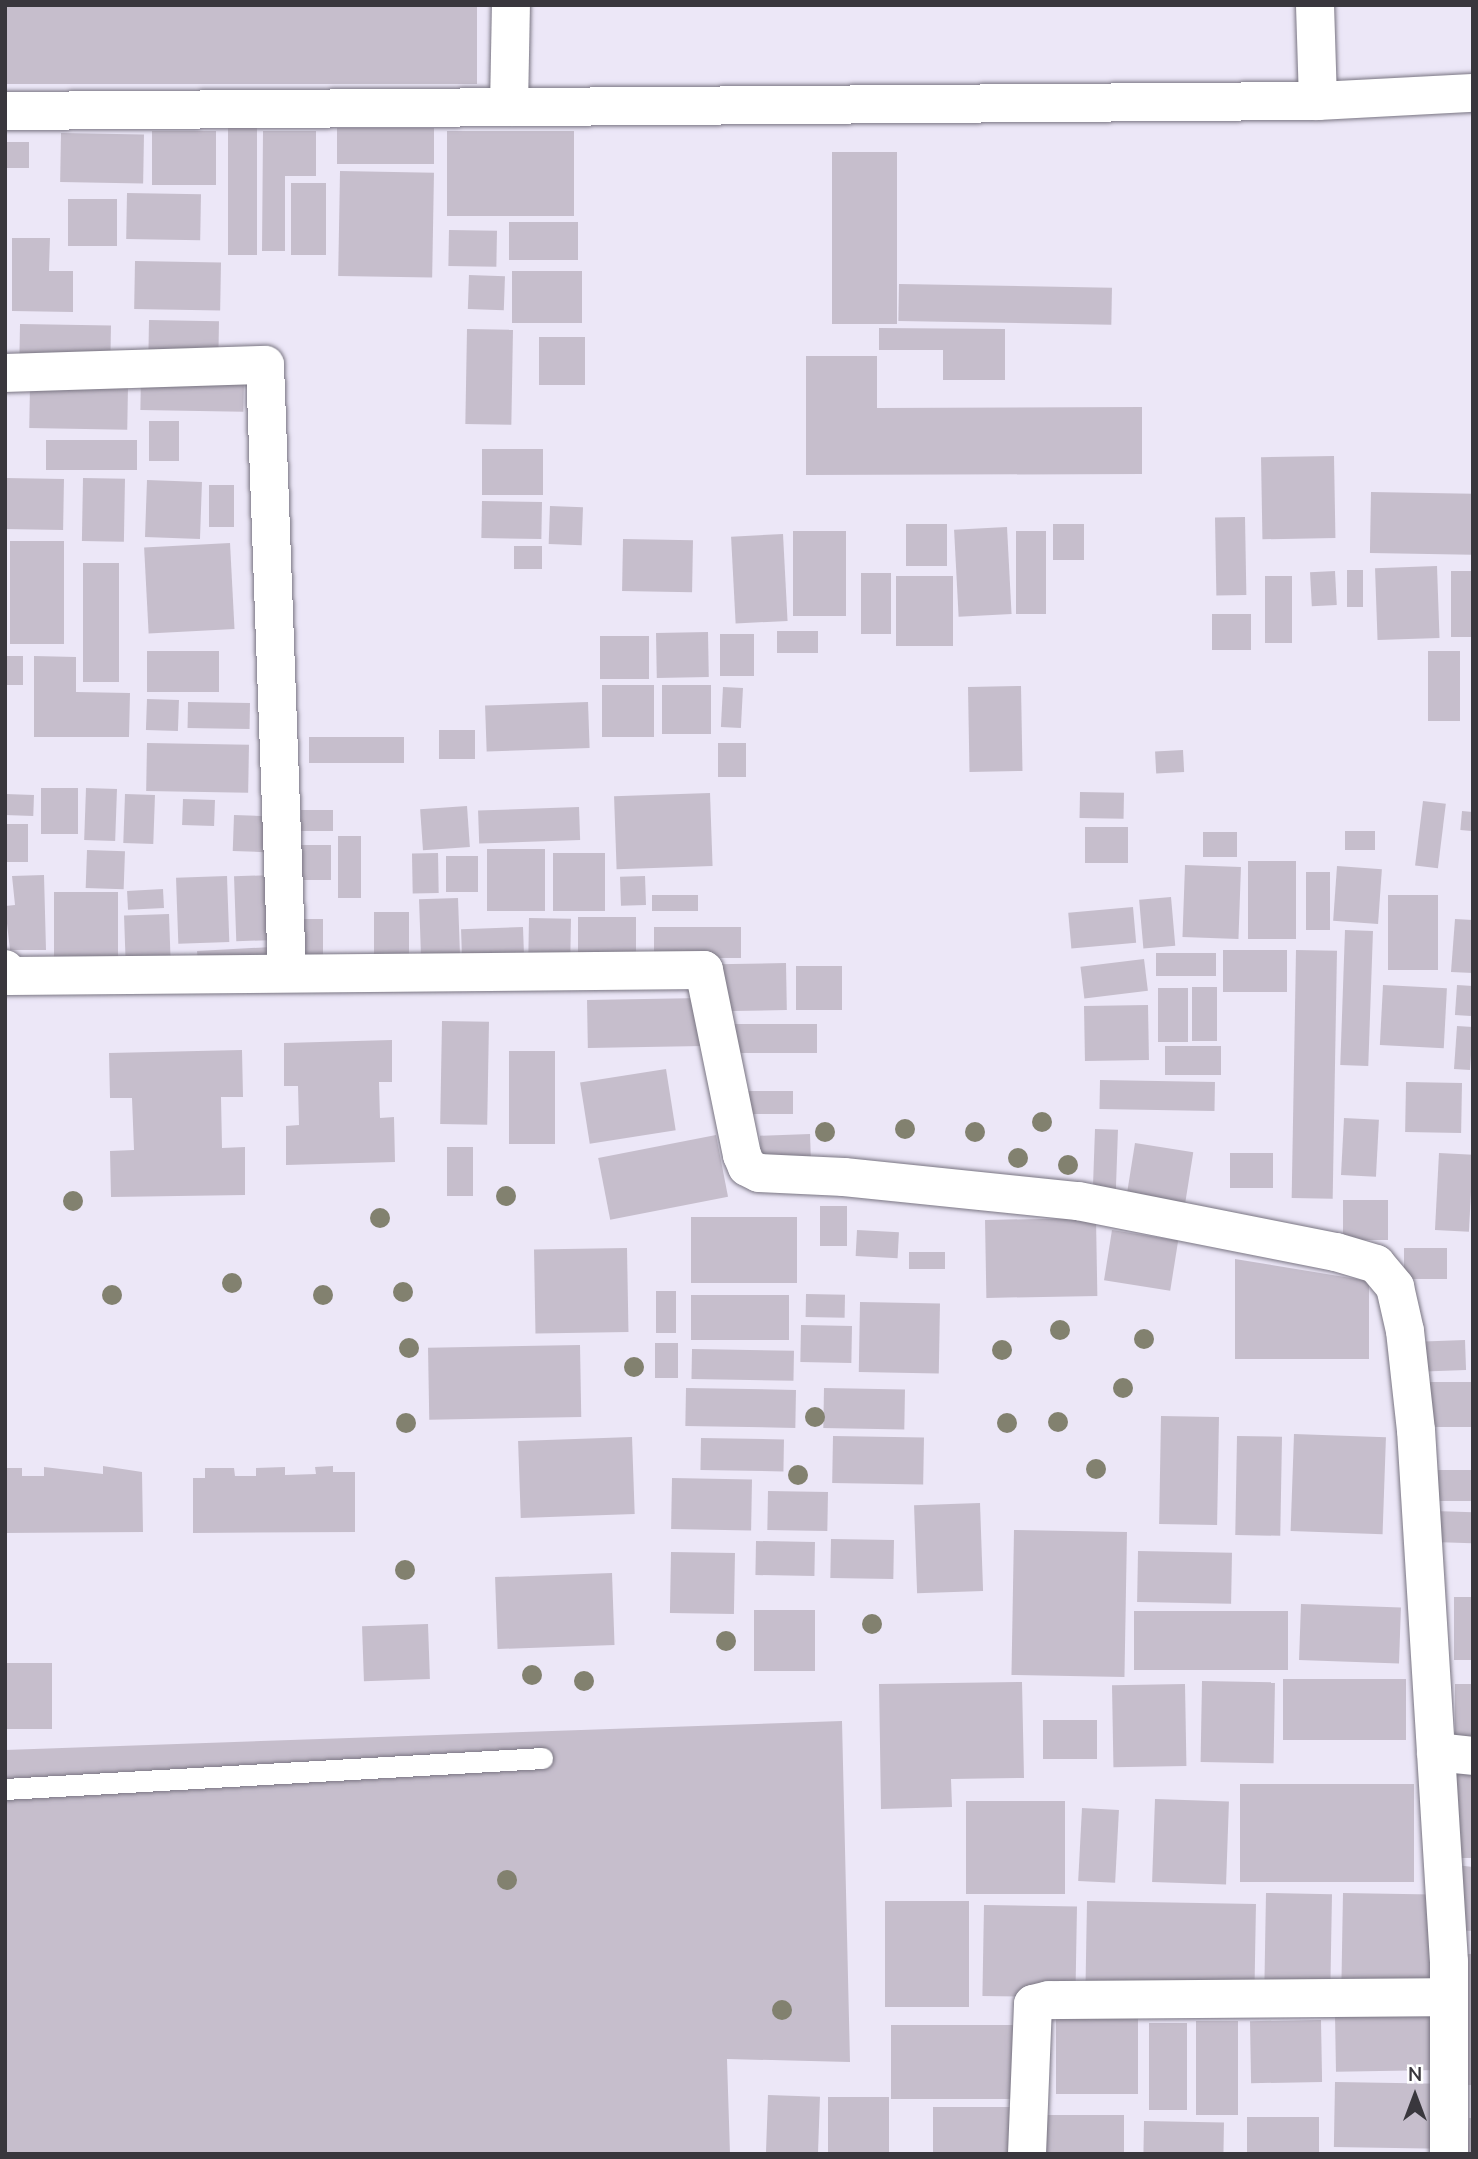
<!DOCTYPE html>
<style>
body{margin:0}
#map{position:relative;width:1478px;height:2159px;overflow:hidden;background:#ece7f7;font-family:"Nunito Sans",sans-serif}
div>[style]{position:absolute}
[style*='--x']{left:calc(var(--x)*1px);top:calc(var(--y)*1px);width:calc(var(--w)*1px);rotate:calc(var(--a)*1deg)}
.building>*{inset:0;background:#c6becc;transform-origin:0 0}
.roads{filter:drop-shadow(0 0 2px #797582) drop-shadow(0 0 2px #797582)}
.lane>*{height:21px;margin:-10.5px;padding:0 10.5px;transform-origin:10.5px;border-radius:10.5px;background:#fff}
.street>*{height:38px;margin:-19px;padding:0 19px;transform-origin:19px;border-radius:19px;background:#fff}
.trees>*{width:20px;height:20px;margin:-10px;border-radius:50%;background:#82816f}
span{translate:-50% -50%;white-space:nowrap;text-align:center;line-height:1.15;-webkit-text-stroke:5px #fff;paint-order:stroke}
.frame{position:absolute;inset:0;border:7px solid #39373d;pointer-events:none}
.north{position:absolute;left:1380px;top:2061px;width:70px;height:70px;-webkit-text-stroke:5px #fff;paint-order:stroke;rotate:0deg;font-size:19px;font-weight:700;line-height:28px;text-align:center;color:#39373d}
.north::after{content:'';display:block;margin:auto;width:24px;height:32px;background:#39373d;clip-path:polygon(50% 0,100% 100%,50% 72%,0 100%)}
</style>
<div id="map">
<div class="building">
<div style="left:5px;top:5px;width:472px;height:79px"></div>
<div style="left:228px;top:128px;width:29px;height:127px"></div>
<div style="left:337px;top:128px;width:97px;height:36px"></div>
<div style="left:152px;top:131px;width:64px;height:54px"></div>
<div style="clip-path:polygon(263px 131px,316px 131px,316px 176px,285px 176px,285px 251px,262px 251px)"></div>
<div style="left:447px;top:131px;width:127px;height:85px"></div>
<div style="left:61px;top:133px;width:83px;height:49px;rotate:1deg"></div>
<div style="left:5px;top:142px;width:24px;height:26px"></div>
<div style="left:832px;top:152px;width:65px;height:172px"></div>
<div style="left:340px;top:171px;width:94px;height:105px;rotate:1deg"></div>
<div style="left:291px;top:183px;width:35px;height:72px"></div>
<div style="left:127px;top:193px;width:74px;height:46px;rotate:1deg"></div>
<div style="left:68px;top:199px;width:49px;height:47px"></div>
<div style="left:509px;top:222px;width:69px;height:38px"></div>
<div style="left:449px;top:230px;width:48px;height:36px;rotate:1deg"></div>
<div style="clip-path:polygon(12px 238px,50px 238px,49px 271px,73px 271px,73px 312px,12px 311px)"></div>
<div style="left:135px;top:261px;width:86px;height:48px;rotate:1deg"></div>
<div style="left:512px;top:271px;width:70px;height:52px"></div>
<div style="left:469px;top:275px;width:36px;height:34px;rotate:2deg"></div>
<div style="left:899px;top:284px;width:213px;height:37px;rotate:1deg"></div>
<div style="left:149px;top:320px;width:70px;height:33px;rotate:1deg"></div>
<div style="left:20px;top:324px;width:91px;height:37px;rotate:1deg"></div>
<div style="clip-path:polygon(879px 328px,1005px 329px,1005px 380px,943px 380px,943px 350px,879px 350px)"></div>
<div style="left:467px;top:329px;width:46px;height:95px;rotate:1deg"></div>
<div style="left:539px;top:337px;width:46px;height:48px"></div>
<div style="clip-path:polygon(806px 356px,877px 356px,877px 408px,1142px 407px,1142px 474px,806px 475px)"></div>
<div style="left:141px;top:375px;width:103px;height:35px;rotate:1deg"></div>
<div style="left:30px;top:385px;width:98px;height:43px;rotate:1deg"></div>
<div style="left:149px;top:421px;width:30px;height:40px"></div>
<div style="left:46px;top:440px;width:91px;height:30px"></div>
<div style="left:482px;top:449px;width:61px;height:46px"></div>
<div style="left:1334px;top:456px;width:82px;height:73px;rotate:89deg"></div>
<div style="left:5px;top:478px;width:59px;height:51px;rotate:1deg"></div>
<div style="left:83px;top:478px;width:42px;height:63px;rotate:1deg"></div>
<div style="left:147px;top:480px;width:55px;height:57px;rotate:2deg"></div>
<div style="left:209px;top:485px;width:25px;height:42px"></div>
<div style="left:1371px;top:492px;width:102px;height:61px;rotate:1deg"></div>
<div style="left:482px;top:501px;width:60px;height:37px;rotate:1deg"></div>
<div style="left:550px;top:506px;width:33px;height:38px;rotate:2deg"></div>
<div style="left:1245px;top:517px;width:78px;height:30px;rotate:89deg"></div>
<div style="left:906px;top:524px;width:41px;height:42px"></div>
<div style="left:1053px;top:524px;width:31px;height:36px"></div>
<div style="left:1007px;top:527px;width:87px;height:53px;rotate:87deg"></div>
<div style="left:793px;top:531px;width:53px;height:85px"></div>
<div style="left:1016px;top:531px;width:30px;height:83px"></div>
<div style="left:783px;top:534px;width:87px;height:52px;rotate:87deg"></div>
<div style="left:623px;top:539px;width:70px;height:52px;rotate:1deg"></div>
<div style="left:10px;top:541px;width:54px;height:103px"></div>
<div style="left:230px;top:543px;width:86px;height:86px;rotate:87deg"></div>
<div style="left:514px;top:546px;width:28px;height:23px"></div>
<div style="left:83px;top:563px;width:36px;height:119px"></div>
<div style="left:1437px;top:566px;width:72px;height:62px;rotate:88deg"></div>
<div style="left:1347px;top:570px;width:16px;height:37px"></div>
<div style="left:1335px;top:571px;width:34px;height:25px;rotate:87deg"></div>
<div style="left:1451px;top:571px;width:22px;height:66px"></div>
<div style="left:861px;top:573px;width:30px;height:61px"></div>
<div style="left:896px;top:576px;width:57px;height:70px"></div>
<div style="left:1265px;top:576px;width:27px;height:67px"></div>
<div style="left:1212px;top:614px;width:39px;height:36px"></div>
<div style="left:777px;top:631px;width:41px;height:22px"></div>
<div style="left:708px;top:632px;width:45px;height:52px;rotate:89deg"></div>
<div style="left:720px;top:634px;width:34px;height:42px"></div>
<div style="left:600px;top:636px;width:49px;height:43px"></div>
<div style="left:147px;top:651px;width:72px;height:41px"></div>
<div style="left:1428px;top:651px;width:32px;height:70px"></div>
<div style="left:5px;top:656px;width:18px;height:29px"></div>
<div style="clip-path:polygon(34px 656px,76px 657px,76px 692px,130px 693px,129px 737px,34px 737px)"></div>
<div style="left:602px;top:685px;width:52px;height:52px"></div>
<div style="left:662px;top:685px;width:49px;height:49px"></div>
<div style="left:1021px;top:686px;width:85px;height:53px;rotate:89deg"></div>
<div style="left:723px;top:687px;width:20px;height:40px;rotate:3deg"></div>
<div style="left:147px;top:699px;width:32px;height:31px;rotate:2deg"></div>
<div style="left:188px;top:702px;width:62px;height:26px;rotate:1deg"></div>
<div style="left:588px;top:702px;width:46px;height:103px;rotate:88deg"></div>
<div style="left:475px;top:730px;width:29px;height:36px;rotate:90deg"></div>
<div style="left:309px;top:737px;width:95px;height:26px"></div>
<div style="left:147px;top:743px;width:102px;height:48px;rotate:1deg"></div>
<div style="left:718px;top:743px;width:28px;height:34px"></div>
<div style="left:1183px;top:750px;width:22px;height:28px;rotate:87deg"></div>
<div style="left:41px;top:788px;width:37px;height:46px"></div>
<div style="left:86px;top:788px;width:31px;height:52px;rotate:2deg"></div>
<div style="left:1080px;top:792px;width:44px;height:26px;rotate:1deg"></div>
<div style="left:710px;top:793px;width:73px;height:96px;rotate:88deg"></div>
<div style="left:5px;top:794px;width:29px;height:21px;rotate:2deg"></div>
<div style="left:125px;top:794px;width:30px;height:49px;rotate:2deg"></div>
<div style="left:183px;top:799px;width:32px;height:26px;rotate:2deg"></div>
<div style="left:1423px;top:801px;width:23px;height:65px;rotate:7deg"></div>
<div style="left:467px;top:806px;width:41px;height:47px;rotate:86deg"></div>
<div style="left:579px;top:807px;width:33px;height:101px;rotate:88deg"></div>
<div style="left:333px;top:810px;width:21px;height:32px;rotate:90deg"></div>
<div style="left:1462px;top:811px;width:11px;height:19px;rotate:5deg"></div>
<div style="left:234px;top:815px;width:33px;height:36px;rotate:2deg"></div>
<div style="left:5px;top:824px;width:23px;height:38px"></div>
<div style="left:1085px;top:827px;width:43px;height:36px"></div>
<div style="left:1375px;top:831px;width:19px;height:30px;rotate:90deg"></div>
<div style="left:1203px;top:832px;width:34px;height:25px"></div>
<div style="left:338px;top:836px;width:23px;height:62px"></div>
<div style="left:295px;top:845px;width:36px;height:35px"></div>
<div style="left:487px;top:849px;width:58px;height:62px"></div>
<div style="left:87px;top:850px;width:38px;height:38px;rotate:2deg"></div>
<div style="left:438px;top:853px;width:40px;height:26px;rotate:89deg"></div>
<div style="left:553px;top:853px;width:52px;height:58px"></div>
<div style="left:446px;top:856px;width:32px;height:36px"></div>
<div style="left:1248px;top:861px;width:48px;height:78px"></div>
<div style="left:1185px;top:865px;width:56px;height:72px;rotate:2deg"></div>
<div style="left:1337px;top:866px;width:45px;height:55px;rotate:4deg"></div>
<div style="left:1306px;top:872px;width:24px;height:58px"></div>
<div style="clip-path:polygon(44px 875px,46px 950px,10px 950px,5px 906px,15px 905px,12px 876px)"></div>
<div style="left:272px;top:875px;width:65px;height:38px;rotate:88deg"></div>
<div style="left:227px;top:876px;width:66px;height:51px;rotate:88deg"></div>
<div style="left:645px;top:876px;width:29px;height:25px;rotate:88deg"></div>
<div style="left:163px;top:889px;width:19px;height:36px;rotate:87deg"></div>
<div style="left:54px;top:892px;width:64px;height:73px"></div>
<div style="left:652px;top:895px;width:46px;height:16px"></div>
<div style="left:1388px;top:895px;width:50px;height:75px"></div>
<div style="left:1171px;top:897px;width:49px;height:32px;rotate:85deg"></div>
<div style="left:458px;top:898px;width:61px;height:39px;rotate:88deg"></div>
<div style="left:1133px;top:907px;width:36px;height:65px;rotate:85deg"></div>
<div style="left:374px;top:912px;width:35px;height:47px"></div>
<div style="left:169px;top:914px;width:48px;height:45px;rotate:88deg"></div>
<div style="left:578px;top:917px;width:58px;height:39px"></div>
<div style="left:529px;top:918px;width:42px;height:46px;rotate:1deg"></div>
<div style="left:299px;top:919px;width:24px;height:42px"></div>
<div style="clip-path:polygon(1455px 919px,1473px 920px,1473px 973px,1451px 972px)"></div>
<div style="left:523px;top:927px;width:36px;height:62px;rotate:88deg"></div>
<div style="left:654px;top:927px;width:87px;height:31px"></div>
<div style="left:1345px;top:930px;width:28px;height:135px;rotate:2deg"></div>
<div style="left:272px;top:947px;width:19px;height:75px;rotate:87deg"></div>
<div style="left:1223px;top:950px;width:64px;height:42px"></div>
<div style="left:1296px;top:950px;width:41px;height:248px;rotate:1deg"></div>
<div style="left:1216px;top:953px;width:23px;height:60px;rotate:90deg"></div>
<div style="left:1144px;top:959px;width:32px;height:64px;rotate:83deg"></div>
<div style="left:786px;top:963px;width:47px;height:69px;rotate:89deg"></div>
<div style="left:842px;top:966px;width:44px;height:46px;rotate:90deg"></div>
<div style="left:1383px;top:985px;width:64px;height:60px;rotate:3deg"></div>
<div style="left:1457px;top:985px;width:16px;height:30px;rotate:4deg"></div>
<div style="left:1192px;top:987px;width:25px;height:54px"></div>
<div style="left:1158px;top:988px;width:30px;height:54px"></div>
<div style="left:702px;top:998px;width:48px;height:115px;rotate:89deg"></div>
<div style="left:1148px;top:1005px;width:55px;height:64px;rotate:89deg"></div>
<div style="left:442px;top:1021px;width:47px;height:103px;rotate:1deg"></div>
<div style="left:729px;top:1024px;width:88px;height:29px"></div>
<div style="left:1457px;top:1026px;width:16px;height:43px;rotate:4deg"></div>
<div style="clip-path:polygon(392px 1040px,392px 1082px,379px 1082px,380px 1118px,394px 1117px,395px 1162px,286px 1165px,286px 1126px,299px 1125px,298px 1086px,284px 1086px,284px 1043px)"></div>
<div style="left:1165px;top:1046px;width:56px;height:29px"></div>
<div style="clip-path:polygon(242px 1050px,243px 1097px,221px 1097px,222px 1148px,245px 1147px,245px 1195px,111px 1197px,110px 1151px,134px 1150px,132px 1098px,110px 1098px,109px 1053px)"></div>
<div style="left:509px;top:1051px;width:46px;height:93px"></div>
<div style="left:666px;top:1069px;width:62px;height:87px;rotate:81deg"></div>
<div style="left:1100px;top:1080px;width:115px;height:29px;rotate:1deg"></div>
<div style="left:1406px;top:1082px;width:56px;height:50px;rotate:1deg"></div>
<div style="left:793px;top:1091px;width:23px;height:48px;rotate:90deg"></div>
<div style="left:1344px;top:1118px;width:35px;height:57px;rotate:3deg"></div>
<div style="left:1095px;top:1129px;width:23px;height:61px;rotate:2deg"></div>
<div style="left:810px;top:1134px;width:29px;height:50px;rotate:88deg"></div>
<div style="left:716px;top:1135px;width:63px;height:120px;rotate:79deg"></div>
<div style="left:1135px;top:1143px;width:59px;height:53px;rotate:9deg"></div>
<div style="left:447px;top:1147px;width:26px;height:49px"></div>
<div style="left:1230px;top:1153px;width:43px;height:35px"></div>
<div style="left:1439px;top:1153px;width:34px;height:77px;rotate:3deg"></div>
<div style="left:1343px;top:1200px;width:45px;height:40px"></div>
<div style="left:820px;top:1206px;width:27px;height:40px"></div>
<div style="left:691px;top:1217px;width:106px;height:66px"></div>
<div style="left:1096px;top:1218px;width:78px;height:111px;rotate:89deg"></div>
<div style="left:857px;top:1230px;width:42px;height:26px;rotate:3deg"></div>
<div style="left:1112px;top:1230px;width:67px;height:51px;rotate:9deg"></div>
<div style="left:627px;top:1248px;width:84px;height:93px;rotate:89deg"></div>
<div style="left:1404px;top:1248px;width:43px;height:31px"></div>
<div style="left:909px;top:1252px;width:36px;height:17px"></div>
<div style="clip-path:polygon(1235px 1259px,1369px 1281px,1369px 1359px,1235px 1359px)"></div>
<div style="left:656px;top:1291px;width:20px;height:42px"></div>
<div style="left:806px;top:1294px;width:39px;height:23px;rotate:1deg"></div>
<div style="left:691px;top:1295px;width:98px;height:45px"></div>
<div style="left:860px;top:1302px;width:80px;height:70px;rotate:1deg"></div>
<div style="left:801px;top:1325px;width:51px;height:37px;rotate:1deg"></div>
<div style="left:1465px;top:1340px;width:30px;height:48px;rotate:88deg"></div>
<div style="left:655px;top:1343px;width:23px;height:35px"></div>
<div style="left:580px;top:1345px;width:72px;height:152px;rotate:89deg"></div>
<div style="left:692px;top:1349px;width:102px;height:30px;rotate:1deg"></div>
<div style="left:1473px;top:1382px;width:45px;height:46px;rotate:90deg"></div>
<div style="left:686px;top:1388px;width:110px;height:38px;rotate:1deg"></div>
<div style="left:824px;top:1388px;width:81px;height:40px;rotate:1deg"></div>
<div style="left:1161px;top:1416px;width:58px;height:108px;rotate:1deg"></div>
<div style="left:1294px;top:1434px;width:92px;height:97px;rotate:2deg"></div>
<div style="left:833px;top:1436px;width:91px;height:47px;rotate:1deg"></div>
<div style="left:1237px;top:1436px;width:45px;height:99px;rotate:1deg"></div>
<div style="left:632px;top:1437px;width:77px;height:114px;rotate:88deg"></div>
<div style="left:701px;top:1438px;width:83px;height:32px;rotate:1deg"></div>
<div style="clip-path:polygon(103px 1466px,142px 1472px,143px 1532px,5px 1533px,5px 1468px,22px 1468px,22px 1476px,44px 1476px,44px 1467px,103px 1474px)"></div>
<div style="clip-path:polygon(333px 1466px,333px 1472px,355px 1472px,355px 1532px,193px 1533px,193px 1478px,205px 1478px,205px 1468px,234px 1468px,235px 1476px,256px 1476px,256px 1468px,285px 1467px,285px 1475px,316px 1474px,315px 1467px)"></div>
<div style="left:1473px;top:1470px;width:31px;height:41px;rotate:90deg"></div>
<div style="left:672px;top:1478px;width:80px;height:51px;rotate:1deg"></div>
<div style="left:768px;top:1491px;width:60px;height:39px;rotate:1deg"></div>
<div style="left:980px;top:1503px;width:88px;height:66px;rotate:88deg"></div>
<div style="left:1435px;top:1511px;width:38px;height:31px;rotate:2deg"></div>
<div style="left:1014px;top:1530px;width:113px;height:145px;rotate:1deg"></div>
<div style="left:831px;top:1539px;width:63px;height:39px;rotate:1deg"></div>
<div style="left:756px;top:1541px;width:59px;height:34px;rotate:1deg"></div>
<div style="left:1138px;top:1551px;width:94px;height:51px;rotate:1deg"></div>
<div style="left:671px;top:1552px;width:64px;height:61px;rotate:1deg"></div>
<div style="left:612px;top:1573px;width:72px;height:117px;rotate:88deg"></div>
<div style="left:1454px;top:1597px;width:19px;height:63px"></div>
<div style="left:1301px;top:1604px;width:100px;height:56px;rotate:2deg"></div>
<div style="left:754px;top:1610px;width:61px;height:61px"></div>
<div style="left:1134px;top:1611px;width:154px;height:59px"></div>
<div style="left:428px;top:1624px;width:55px;height:66px;rotate:88deg"></div>
<div style="left:5px;top:1663px;width:47px;height:66px"></div>
<div style="left:1406px;top:1679px;width:61px;height:123px;rotate:90deg"></div>
<div style="left:1202px;top:1681px;width:73px;height:81px;rotate:1deg"></div>
<div style="clip-path:polygon(1022px 1682px,1024px 1778px,951px 1779px,952px 1807px,881px 1809px,879px 1684px)"></div>
<div style="left:1185px;top:1684px;width:82px;height:73px;rotate:89deg"></div>
<div style="left:1455px;top:1684px;width:18px;height:59px"></div>
<div style="left:1043px;top:1720px;width:54px;height:39px"></div>
<div style="clip-path:polygon(842px 1721px,850px 2062px,727px 2059px,730px 2154px,5px 2154px,5px 1750px)"></div>
<div style="left:1473px;top:1774px;width:84px;height:24px;rotate:90deg"></div>
<div style="left:1240px;top:1784px;width:174px;height:98px"></div>
<div style="left:1155px;top:1799px;width:74px;height:83px;rotate:2deg"></div>
<div style="left:966px;top:1801px;width:99px;height:93px"></div>
<div style="left:1082px;top:1808px;width:37px;height:73px;rotate:3deg"></div>
<div style="clip-path:polygon(1456px 1865px,1473px 1867px,1473px 1931px,1451px 1930px)"></div>
<div style="left:1266px;top:1893px;width:66px;height:95px;rotate:1deg"></div>
<div style="left:1343px;top:1893px;width:90px;height:98px;rotate:1deg"></div>
<div style="left:885px;top:1901px;width:84px;height:106px"></div>
<div style="left:1087px;top:1901px;width:169px;height:88px;rotate:1deg"></div>
<div style="left:984px;top:1905px;width:93px;height:91px;rotate:1deg"></div>
<div style="left:1465px;top:1954px;width:8px;height:131px"></div>
<div style="left:1138px;top:2010px;width:84px;height:82px;rotate:90deg"></div>
<div style="left:1438px;top:2014px;width:56px;height:103px;rotate:89deg"></div>
<div style="left:1321px;top:2020px;width:62px;height:71px;rotate:89deg"></div>
<div style="left:1196px;top:2021px;width:42px;height:94px"></div>
<div style="left:1149px;top:2023px;width:38px;height:87px"></div>
<div style="left:891px;top:2025px;width:128px;height:74px"></div>
<div style="left:1335px;top:2082px;width:107px;height:65px;rotate:1deg"></div>
<div style="left:768px;top:2095px;width:52px;height:59px;rotate:2deg"></div>
<div style="left:828px;top:2097px;width:61px;height:57px"></div>
<div style="left:933px;top:2107px;width:86px;height:47px"></div>
<div style="left:1046px;top:2115px;width:78px;height:39px"></div>
<div style="left:1247px;top:2117px;width:72px;height:37px"></div>
<div style="clip-path:polygon(1469px 2118px,1473px 2118px,1473px 2154px,1467px 2154px)"></div>
<div style="left:1144px;top:2121px;width:80px;height:33px;rotate:1deg"></div>
</div>
<div class="roads">
<div class="lane">
<div style="--x:5;--y:1789;--w:538;--a:-3.3"></div>
</div>
<div class="street">
<div style="--x:1315;--y:5;--w:96;--a:88.2"></div>
<div style="--x:1318;--y:101;--w:155;--a:-3"></div>
<div style="--x:509;--y:107;--w:102;--a:-88.9"></div>
<div style="--x:5;--y:111;--w:1313;--a:-0.44"></div>
<div style="--x:5;--y:373;--w:260;--a:-1.8"></div>
<div style="--x:265;--y:365;--w:608;--a:87.93"></div>
<div style="--x:5;--y:969;--w:8;--a:60"></div>
<div style="--x:9;--y:976;--w:695;--a:-0.49"></div>
<div style="--x:704;--y:970;--w:189;--a:78.4"></div>
<div style="--x:742;--y:1155;--w:13;--a:67"></div>
<div style="--x:747;--y:1167;--w:13;--a:27"></div>
<div style="--x:759;--y:1173;--w:85;--a:2.7"></div>
<div style="--x:844;--y:1177;--w:235;--a:5.9"></div>
<div style="--x:1078;--y:1201;--w:263;--a:11.2"></div>
<div style="--x:1336;--y:1252;--w:42;--a:16.7"></div>
<div style="--x:1376;--y:1264;--w:30;--a:50"></div>
<div style="--x:1395;--y:1287;--w:45;--a:77.2"></div>
<div style="--x:1405;--y:1331;--w:100;--a:83.7"></div>
<div style="--x:1416;--y:1430;--w:533;--a:86.45"></div>
<div style="--x:1449;--y:1962;--w:192;--a:90"></div>
<div style="--x:1436;--y:1752;--w:37;--a:6"></div>
<div style="--x:1027;--y:2154;--w:150;--a:-87.7"></div>
<div style="--x:1033;--y:2004;--w:16;--a:-14"></div>
<div style="--x:1049;--y:2000;--w:400;--a:-0.4"></div>
</div>
</div>
<div class="trees">
<div style="left:1042px;top:1122px"></div>
<div style="left:905px;top:1129px"></div>
<div style="left:825px;top:1132px"></div>
<div style="left:975px;top:1132px"></div>
<div style="left:1018px;top:1158px"></div>
<div style="left:1068px;top:1165px"></div>
<div style="left:506px;top:1196px"></div>
<div style="left:73px;top:1201px"></div>
<div style="left:380px;top:1218px"></div>
<div style="left:232px;top:1283px"></div>
<div style="left:403px;top:1292px"></div>
<div style="left:112px;top:1295px"></div>
<div style="left:323px;top:1295px"></div>
<div style="left:1060px;top:1330px"></div>
<div style="left:1144px;top:1339px"></div>
<div style="left:409px;top:1348px"></div>
<div style="left:1002px;top:1350px"></div>
<div style="left:634px;top:1367px"></div>
<div style="left:1123px;top:1388px"></div>
<div style="left:815px;top:1417px"></div>
<div style="left:1058px;top:1422px"></div>
<div style="left:406px;top:1423px"></div>
<div style="left:1007px;top:1423px"></div>
<div style="left:1096px;top:1469px"></div>
<div style="left:798px;top:1475px"></div>
<div style="left:405px;top:1570px"></div>
<div style="left:872px;top:1624px"></div>
<div style="left:726px;top:1641px"></div>
<div style="left:532px;top:1675px"></div>
<div style="left:584px;top:1681px"></div>
<div style="left:507px;top:1880px"></div>
<div style="left:782px;top:2010px"></div>
</div>
<div class="frame"></div>
<div class="north">N</div>
</div>
